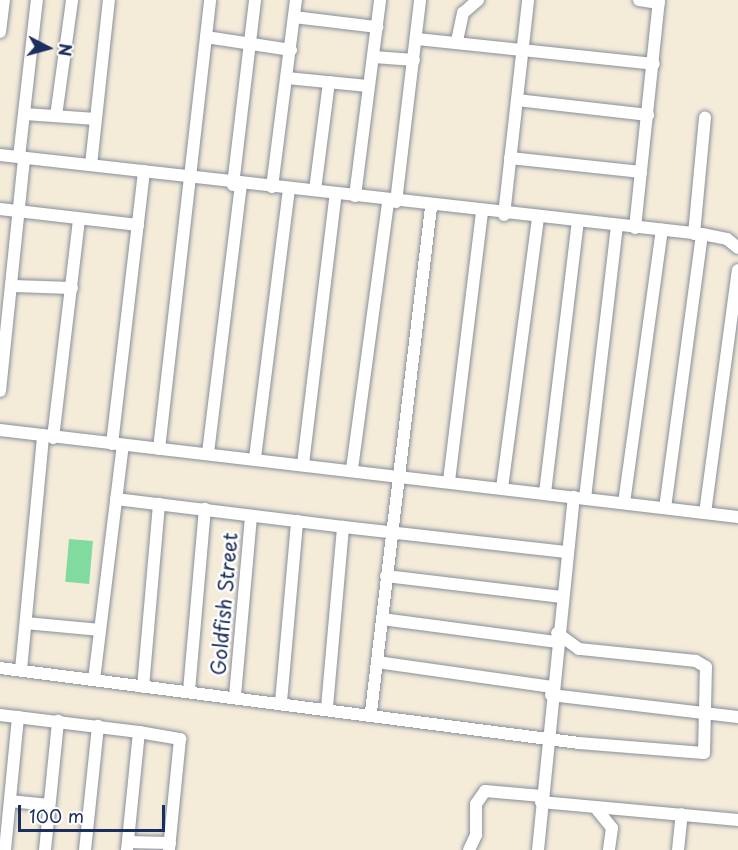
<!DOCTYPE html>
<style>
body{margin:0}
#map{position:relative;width:738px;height:850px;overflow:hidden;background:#f4ecd9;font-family:"Playpen Sans",sans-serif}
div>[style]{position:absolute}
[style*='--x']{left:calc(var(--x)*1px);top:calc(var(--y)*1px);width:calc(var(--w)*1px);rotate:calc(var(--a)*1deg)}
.green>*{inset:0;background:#81dba1;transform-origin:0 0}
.roads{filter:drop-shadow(0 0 2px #888e9c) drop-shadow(0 0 2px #888e9c)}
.minor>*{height:12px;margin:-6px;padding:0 6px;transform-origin:6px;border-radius:6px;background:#fff}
span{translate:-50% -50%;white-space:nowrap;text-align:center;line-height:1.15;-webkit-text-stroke:5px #fff;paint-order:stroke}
.street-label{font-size:20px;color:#1b2f5e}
.north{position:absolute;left:18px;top:18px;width:60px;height:60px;-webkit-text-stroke:4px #fff;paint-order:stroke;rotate:96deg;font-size:16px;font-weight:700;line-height:24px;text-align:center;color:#1b2f5e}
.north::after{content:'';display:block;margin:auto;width:21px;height:27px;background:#1b2f5e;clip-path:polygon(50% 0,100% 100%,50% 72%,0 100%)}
.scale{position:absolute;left:18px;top:805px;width:147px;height:27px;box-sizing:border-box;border:3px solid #1b2f5e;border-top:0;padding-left:8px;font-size:18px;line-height:21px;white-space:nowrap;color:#1b2f5e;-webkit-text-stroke:4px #fff;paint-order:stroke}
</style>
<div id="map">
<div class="green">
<div style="left:69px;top:539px;width:24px;height:43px;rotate:5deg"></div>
</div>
<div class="roads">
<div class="minor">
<div style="--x:639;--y:0;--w:20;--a:9"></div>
<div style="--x:294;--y:17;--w:84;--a:6.9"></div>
<div style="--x:0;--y:32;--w:32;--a:-83"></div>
<div style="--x:206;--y:37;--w:86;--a:8.7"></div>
<div style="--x:417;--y:39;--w:238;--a:6"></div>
<div style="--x:457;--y:41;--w:29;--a:-78"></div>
<div style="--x:463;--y:13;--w:20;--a:-41"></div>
<div style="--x:374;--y:57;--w:40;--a:4.3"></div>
<div style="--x:287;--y:78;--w:81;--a:5.6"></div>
<div style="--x:517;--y:100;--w:132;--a:6.5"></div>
<div style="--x:25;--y:114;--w:71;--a:4"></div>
<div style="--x:56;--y:116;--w:117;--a:-82.1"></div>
<div style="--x:0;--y:155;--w:706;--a:6.42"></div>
<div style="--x:702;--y:234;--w:25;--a:11"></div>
<div style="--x:727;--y:239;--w:14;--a:39"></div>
<div style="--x:19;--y:157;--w:158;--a:-83.5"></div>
<div style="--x:510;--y:158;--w:132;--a:6.1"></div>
<div style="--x:91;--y:165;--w:166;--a:-83.8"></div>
<div style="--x:233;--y:185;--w:186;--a:-83.2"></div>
<div style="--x:272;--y:187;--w:189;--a:-82.7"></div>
<div style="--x:315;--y:190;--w:109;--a:-82.6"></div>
<div style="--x:355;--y:196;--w:198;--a:-82.7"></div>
<div style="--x:396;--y:202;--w:203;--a:-83.2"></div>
<div style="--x:0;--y:209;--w:139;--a:6.6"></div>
<div style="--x:504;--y:215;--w:216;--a:-83.6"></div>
<div style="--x:635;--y:228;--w:229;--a:-84"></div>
<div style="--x:694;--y:234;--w:117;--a:-84.6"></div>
<div style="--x:13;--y:286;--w:59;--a:1.9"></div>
<div style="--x:0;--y:391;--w:234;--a:-84.1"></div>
<div style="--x:0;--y:430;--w:743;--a:6.72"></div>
<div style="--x:53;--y:438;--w:220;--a:-83.2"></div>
<div style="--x:112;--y:444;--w:275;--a:-83.3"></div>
<div style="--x:159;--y:449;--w:452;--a:-83.5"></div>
<div style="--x:208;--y:453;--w:270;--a:-83"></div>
<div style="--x:255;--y:458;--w:272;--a:-82.8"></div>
<div style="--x:303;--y:464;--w:273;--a:-83.1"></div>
<div style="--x:352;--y:469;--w:270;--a:-82.3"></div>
<div style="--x:449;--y:481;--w:270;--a:-83"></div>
<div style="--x:502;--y:488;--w:271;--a:-82.4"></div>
<div style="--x:545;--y:493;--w:273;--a:-83.1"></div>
<div style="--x:585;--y:498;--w:274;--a:-83.3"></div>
<div style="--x:116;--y:499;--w:229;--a:7"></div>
<div style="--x:624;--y:503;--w:276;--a:-82.1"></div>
<div style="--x:665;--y:508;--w:276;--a:-82.3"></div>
<div style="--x:705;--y:513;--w:245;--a:-82.3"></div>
<div style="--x:386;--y:576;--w:177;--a:6.8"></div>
<div style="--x:382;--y:619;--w:177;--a:7.5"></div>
<div style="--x:26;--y:623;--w:74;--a:5.4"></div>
<div style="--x:377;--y:662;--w:177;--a:8.1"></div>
<div style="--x:0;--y:668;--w:584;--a:7.38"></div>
<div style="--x:579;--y:743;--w:125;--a:4.6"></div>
<div style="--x:704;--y:753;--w:86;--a:-88.7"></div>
<div style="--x:706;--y:667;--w:12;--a:-149"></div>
<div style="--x:696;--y:661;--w:118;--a:-174.1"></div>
<div style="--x:579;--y:649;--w:27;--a:-144"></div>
<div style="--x:21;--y:670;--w:235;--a:-84.6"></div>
<div style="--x:94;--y:680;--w:237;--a:-83"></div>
<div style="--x:143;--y:687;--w:184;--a:-85"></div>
<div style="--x:189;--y:691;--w:183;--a:-85"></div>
<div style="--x:551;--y:695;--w:188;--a:6.7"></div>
<div style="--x:235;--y:696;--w:181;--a:-84.9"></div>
<div style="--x:281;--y:702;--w:182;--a:-84.9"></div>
<div style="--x:327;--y:707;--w:181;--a:-84.9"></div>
<div style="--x:343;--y:527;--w:225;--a:6.4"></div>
<div style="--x:371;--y:712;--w:509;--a:-83.22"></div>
<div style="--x:0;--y:715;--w:140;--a:7"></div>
<div style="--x:139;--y:732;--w:119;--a:95.8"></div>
<div style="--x:139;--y:732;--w:42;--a:9.7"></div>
<div style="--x:180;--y:739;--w:112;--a:95.7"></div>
<div style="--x:10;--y:801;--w:39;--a:6"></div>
<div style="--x:541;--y:802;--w:198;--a:5.2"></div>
<div style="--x:595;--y:807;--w:27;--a:51"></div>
<div style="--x:612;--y:828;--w:22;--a:98"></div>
<div style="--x:128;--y:842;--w:42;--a:1.4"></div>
<div style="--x:5;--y:850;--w:134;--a:-84.4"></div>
<div style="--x:45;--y:850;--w:130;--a:-84.2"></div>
<div style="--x:85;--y:850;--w:125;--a:-84"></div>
<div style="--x:469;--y:850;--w:17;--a:-65"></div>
<div style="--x:476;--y:835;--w:31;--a:-90"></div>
<div style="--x:476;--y:804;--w:16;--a:-55"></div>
<div style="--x:485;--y:791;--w:57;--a:5"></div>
<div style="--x:538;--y:850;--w:355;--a:-84.2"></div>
<div style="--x:678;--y:850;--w:36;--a:-84"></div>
</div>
</div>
<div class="street-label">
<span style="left:224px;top:604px;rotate:-85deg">Goldfish Street</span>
</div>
<div class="north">N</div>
<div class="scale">100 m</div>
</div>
